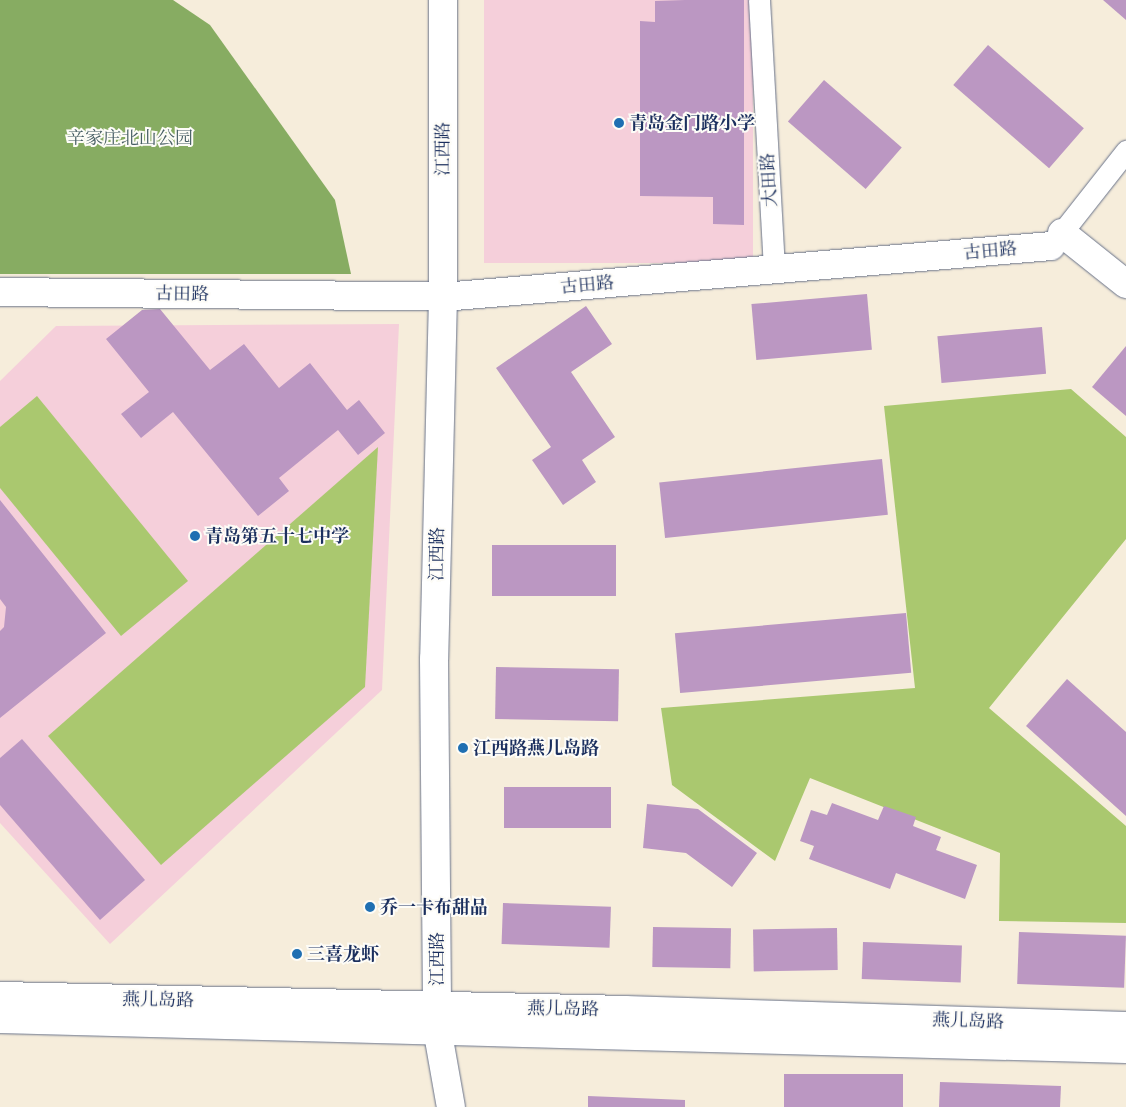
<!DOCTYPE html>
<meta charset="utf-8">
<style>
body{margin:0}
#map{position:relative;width:1126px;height:1107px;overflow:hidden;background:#f6eddb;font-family:"Libre Caslon Text","Noto Serif SC",serif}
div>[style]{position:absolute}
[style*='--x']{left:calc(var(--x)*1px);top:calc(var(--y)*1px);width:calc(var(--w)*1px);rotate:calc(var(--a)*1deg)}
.built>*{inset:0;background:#f5cfda;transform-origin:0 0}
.green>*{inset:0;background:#aac86f}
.forest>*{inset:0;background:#87ac62}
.building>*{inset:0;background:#bb97c2;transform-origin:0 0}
.roads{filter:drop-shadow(0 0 1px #68728a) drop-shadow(0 0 1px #68728a)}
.street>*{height:21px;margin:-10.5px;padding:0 10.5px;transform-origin:10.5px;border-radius:10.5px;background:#fff}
.secondary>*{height:28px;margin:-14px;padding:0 14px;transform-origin:14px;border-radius:14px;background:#fff}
.dots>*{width:14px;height:14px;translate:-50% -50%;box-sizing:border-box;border:2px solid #fdfcf7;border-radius:50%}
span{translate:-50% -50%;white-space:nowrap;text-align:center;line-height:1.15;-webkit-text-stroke:4px #fdfcf7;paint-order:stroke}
.poi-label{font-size:18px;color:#1b2f5e;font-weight:700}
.left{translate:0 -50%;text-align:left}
.park-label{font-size:18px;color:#465d63}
.street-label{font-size:18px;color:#1b2f5e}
</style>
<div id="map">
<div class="built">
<div style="left:484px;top:0;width:269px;height:263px"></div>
<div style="clip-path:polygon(399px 324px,382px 690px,110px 944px,0 823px,0 381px,56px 326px)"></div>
</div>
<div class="green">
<div style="clip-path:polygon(1071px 389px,1126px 437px,1126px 539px,989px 708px,1126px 826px,1126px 923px,999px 921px,1000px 853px,810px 778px,775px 861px,672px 785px,661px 708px,915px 688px,884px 406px)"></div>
<div style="clip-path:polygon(37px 396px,188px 581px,121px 636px,0 488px,0 427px)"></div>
<div style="clip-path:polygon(378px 447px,365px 687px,161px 865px,48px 736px)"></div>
</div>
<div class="forest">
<div style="clip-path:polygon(0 0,173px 0,210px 25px,335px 200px,351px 274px,0 274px)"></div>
</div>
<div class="building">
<div style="clip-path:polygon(685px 0,744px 0,744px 225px,713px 224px,713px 197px,640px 196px,640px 21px,655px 22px,655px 1px)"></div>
<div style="clip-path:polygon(1103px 0,1126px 0,1126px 20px)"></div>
<div style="left:988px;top:45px;width:127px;height:53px;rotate:41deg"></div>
<div style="left:824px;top:80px;width:103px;height:55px;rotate:41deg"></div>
<div style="left:867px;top:294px;width:56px;height:116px;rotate:85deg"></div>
<div style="clip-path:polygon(586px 306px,612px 344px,571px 372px,615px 437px,582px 460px,596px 482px,563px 505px,532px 460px,551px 447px,496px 368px)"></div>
<div style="clip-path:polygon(160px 309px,210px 370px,244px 344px,279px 388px,310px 363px,347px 410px,359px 400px,385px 433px,358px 455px,338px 430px,279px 478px,289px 491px,258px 516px,173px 412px,141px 438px,121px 414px,149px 392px,106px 339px,142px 310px)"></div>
<div style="left:1042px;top:327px;width:47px;height:105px;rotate:85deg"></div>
<div style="clip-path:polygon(1126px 346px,1126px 416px,1092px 387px)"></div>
<div style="left:882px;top:459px;width:56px;height:224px;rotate:84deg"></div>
<div style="clip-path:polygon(0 500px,106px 633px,0 718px,0 631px,4px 627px,6px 607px,0 599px)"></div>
<div style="left:492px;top:545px;width:124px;height:51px"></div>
<div style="left:906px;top:613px;width:60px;height:232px;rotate:85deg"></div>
<div style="left:496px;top:667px;width:123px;height:52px;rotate:1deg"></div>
<div style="clip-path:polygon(1067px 679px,1126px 732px,1126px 816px,1026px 726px)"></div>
<div style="clip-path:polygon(22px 739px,145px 880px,100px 920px,0 805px,0 758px)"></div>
<div style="left:504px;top:787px;width:107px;height:41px"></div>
<div style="clip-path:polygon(832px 803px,878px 820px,884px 806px,916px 817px,913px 826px,941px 837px,936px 850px,977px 865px,965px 899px,896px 873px,890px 889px,809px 859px,814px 846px,800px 841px,811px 810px,827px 815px)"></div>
<div style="clip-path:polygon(647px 804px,698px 809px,757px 853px,732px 887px,686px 853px,643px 848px)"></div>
<div style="left:503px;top:903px;width:108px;height:41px;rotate:2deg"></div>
<div style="left:653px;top:927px;width:78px;height:40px;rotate:1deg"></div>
<div style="left:837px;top:928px;width:42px;height:84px;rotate:89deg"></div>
<div style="left:1019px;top:932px;width:107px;height:52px;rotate:2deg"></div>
<div style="left:863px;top:942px;width:99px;height:37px;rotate:2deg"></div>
<div style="left:784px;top:1074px;width:119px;height:33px"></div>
<div style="clip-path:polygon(940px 1082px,1061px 1086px,1060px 1107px,939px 1107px)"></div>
<div style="clip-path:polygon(588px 1096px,685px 1100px,685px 1107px,588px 1107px)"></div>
</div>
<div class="roads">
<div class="street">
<div style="--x:759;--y:0;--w:269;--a:86.8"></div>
<div style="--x:1052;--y:245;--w:120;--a:-51.8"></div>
</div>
<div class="secondary">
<div style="--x:443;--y:0;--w:297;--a:90"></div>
<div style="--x:443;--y:297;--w:362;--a:91.4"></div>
<div style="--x:434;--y:659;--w:369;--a:89.5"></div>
<div style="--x:437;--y:1028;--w:80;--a:80"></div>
<div style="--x:1062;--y:233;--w:82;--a:38.6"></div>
<div style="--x:0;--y:292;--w:443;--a:0.6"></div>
<div style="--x:443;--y:297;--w:610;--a:-4.79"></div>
<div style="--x:0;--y:996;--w:625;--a:1.28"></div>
<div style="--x:625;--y:1010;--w:501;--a:1.83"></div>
<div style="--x:0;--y:1019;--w:1126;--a:1.53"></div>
</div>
</div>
<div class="dots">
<div style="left:619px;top:123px;background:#1f6fb2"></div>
<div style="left:195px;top:536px;background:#1f6fb2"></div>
<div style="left:463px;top:748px;background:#1f6fb2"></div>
<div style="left:370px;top:907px;background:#1f6fb2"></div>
<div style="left:297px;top:954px;background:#1f6fb2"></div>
</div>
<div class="poi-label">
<span class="left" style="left:629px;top:123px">青岛金门路小学</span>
<span class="left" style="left:205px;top:536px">青岛第五十七中学</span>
<span class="left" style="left:473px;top:748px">江西路燕儿岛路</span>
<span class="left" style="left:380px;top:907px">乔一卡布甜品</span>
<span class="left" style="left:307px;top:954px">三喜龙虾</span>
</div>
<div class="park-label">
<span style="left:130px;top:138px">辛家庄北山公园</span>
</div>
<div class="street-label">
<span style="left:443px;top:149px;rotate:-90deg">江西路</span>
<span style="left:769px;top:180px;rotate:-93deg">大田路</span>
<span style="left:990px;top:251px;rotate:-5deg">古田路</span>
<span style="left:587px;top:285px;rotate:-5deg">古田路</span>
<span style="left:182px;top:294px;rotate:1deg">古田路</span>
<span style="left:437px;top:554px;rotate:-89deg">江西路</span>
<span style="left:437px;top:959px;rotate:-90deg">江西路</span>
<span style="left:158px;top:1000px;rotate:1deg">燕儿岛路</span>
<span style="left:563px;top:1009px;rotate:1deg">燕儿岛路</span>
<span style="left:968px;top:1021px;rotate:2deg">燕儿岛路</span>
</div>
</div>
